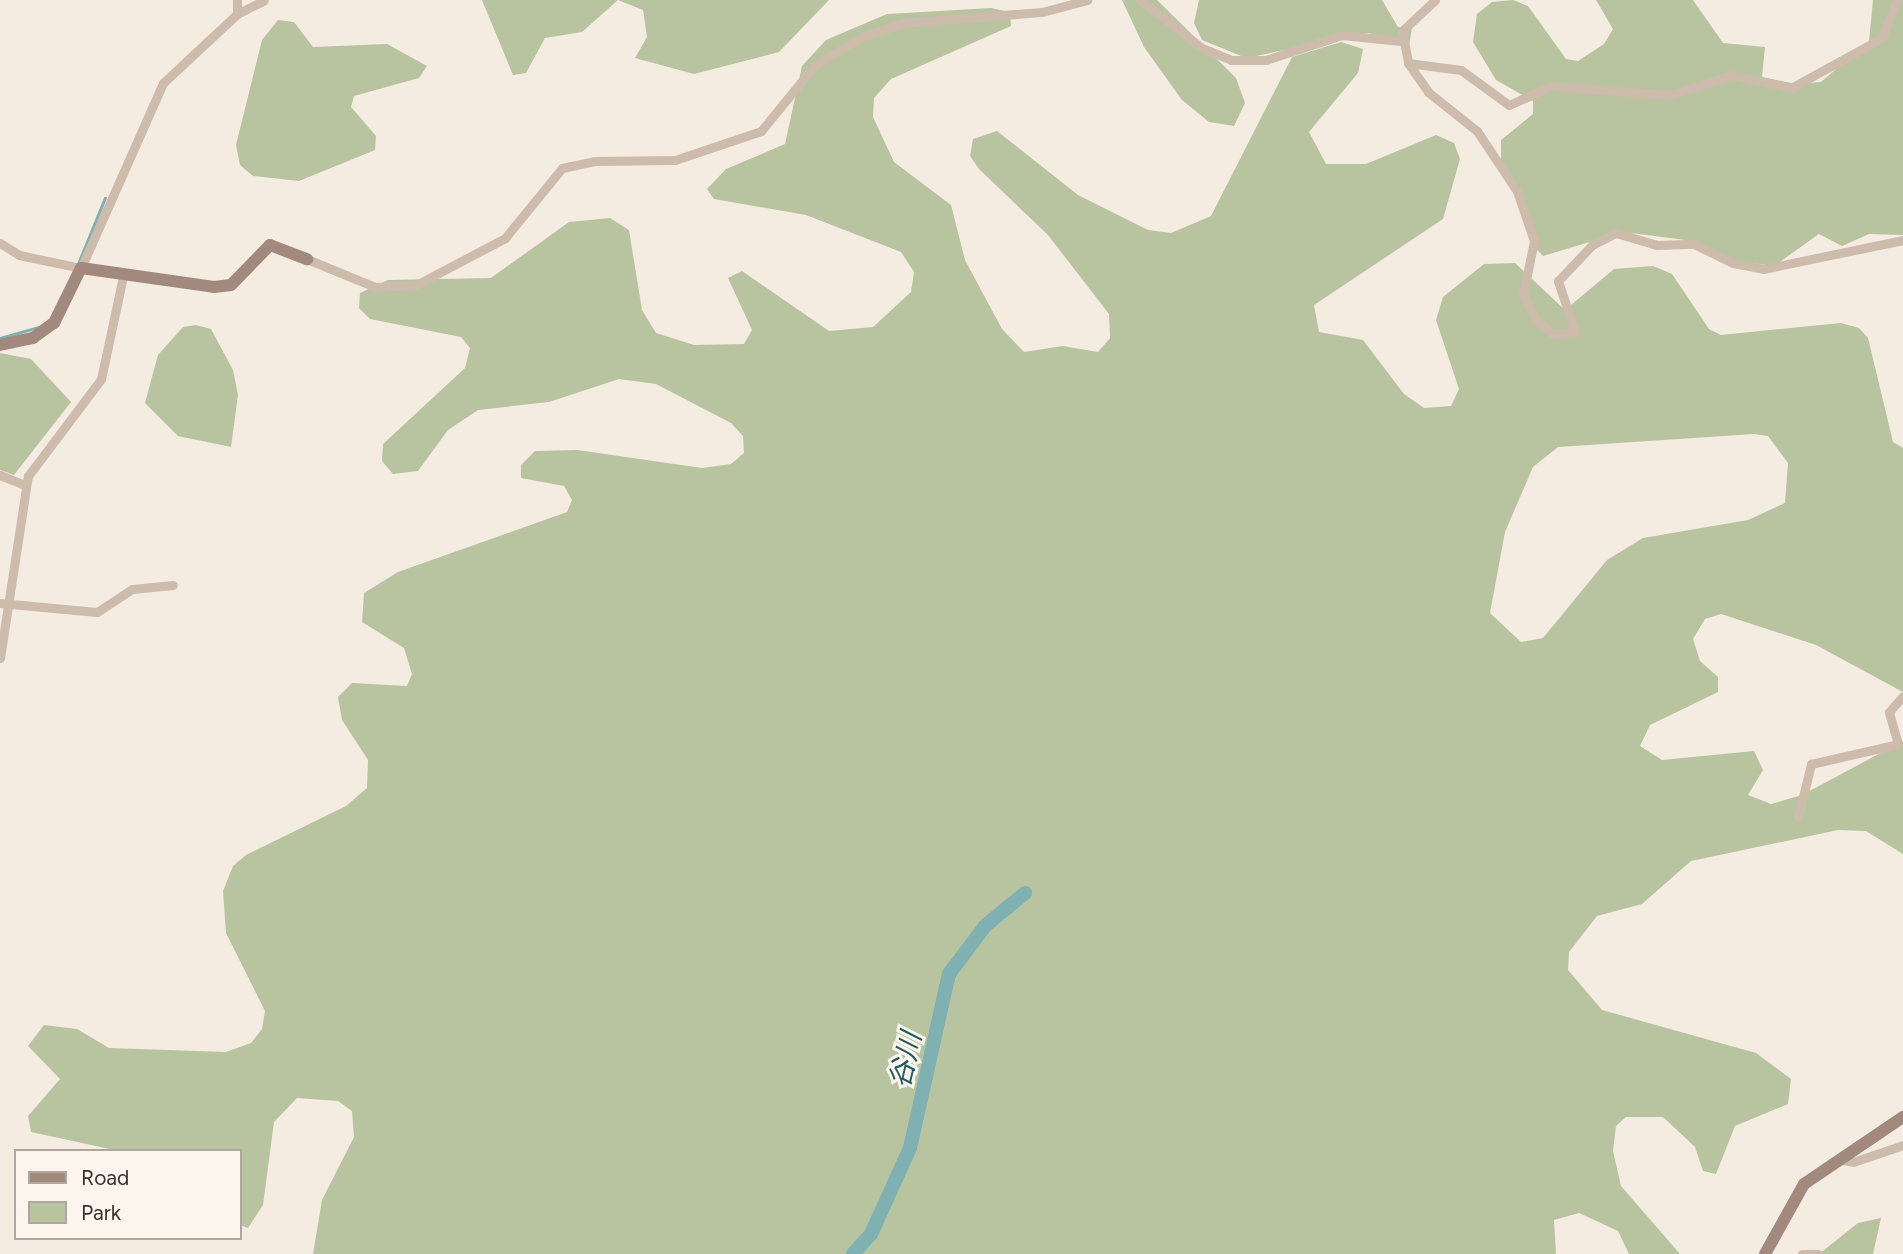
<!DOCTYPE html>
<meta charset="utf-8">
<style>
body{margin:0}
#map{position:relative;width:1903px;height:1254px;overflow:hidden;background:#f4ebe1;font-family:Figtree,"Noto Sans JP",sans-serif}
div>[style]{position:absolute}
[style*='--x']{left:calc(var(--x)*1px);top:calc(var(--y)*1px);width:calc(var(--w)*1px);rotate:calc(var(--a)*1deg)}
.green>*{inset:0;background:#b8c4a0}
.stream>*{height:2.5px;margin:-1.25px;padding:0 1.25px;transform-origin:1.25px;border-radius:1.25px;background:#7fb0b2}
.river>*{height:14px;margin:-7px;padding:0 7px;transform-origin:7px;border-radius:7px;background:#7fb0b2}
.street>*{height:9px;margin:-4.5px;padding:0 4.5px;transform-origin:4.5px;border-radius:4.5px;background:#cdbbac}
.secondary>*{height:12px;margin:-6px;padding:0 6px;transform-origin:6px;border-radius:6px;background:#a18a7d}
span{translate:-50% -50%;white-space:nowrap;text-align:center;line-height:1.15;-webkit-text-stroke:6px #fbf5ee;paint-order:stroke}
.water-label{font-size:28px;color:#1f5a5e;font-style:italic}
.legend{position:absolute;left:14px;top:1149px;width:228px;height:91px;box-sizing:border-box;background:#fbf5ee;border:2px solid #aea6a0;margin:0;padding:9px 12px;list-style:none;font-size:21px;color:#3b302b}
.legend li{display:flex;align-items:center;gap:14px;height:35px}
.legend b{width:35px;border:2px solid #aea6a0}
</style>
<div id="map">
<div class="green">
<div style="clip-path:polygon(482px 0,829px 0,779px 52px,694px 74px,635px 58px,647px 37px,643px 10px,618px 0,582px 32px,545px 38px,526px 73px,513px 75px)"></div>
<div style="clip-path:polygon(1122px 0,1157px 0,1236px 78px,1245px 103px,1234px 126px,1209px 122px,1182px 100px,1144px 47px)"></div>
<div style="clip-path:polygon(1199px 0,1382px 0,1398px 27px,1412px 28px,1409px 46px,1369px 33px,1246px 58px,1202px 40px,1194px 23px)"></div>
<div style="clip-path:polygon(1513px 0,1528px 6px,1566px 59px,1578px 61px,1604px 44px,1613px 29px,1596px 0,1693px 0,1723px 43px,1765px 47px,1762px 77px,1796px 84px,1821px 82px,1869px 41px,1873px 0,1903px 0,1903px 235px,1869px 234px,1842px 246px,1819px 234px,1774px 266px,1721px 259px,1693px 241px,1623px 232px,1543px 256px,1531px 243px,1521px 202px,1501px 164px,1501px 140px,1533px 114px,1533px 101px,1496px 80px,1473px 42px,1477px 14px,1492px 2px)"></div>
<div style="clip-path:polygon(evenodd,991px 8px,1010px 12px,1011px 26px,891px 79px,874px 98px,873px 117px,894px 162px,951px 205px,965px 260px,1002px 329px,1024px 352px,1063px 346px,1098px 352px,1110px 338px,1109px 314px,1048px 235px,979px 169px,970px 156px,973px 139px,997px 131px,1078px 195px,1148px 230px,1171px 233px,1211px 216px,1292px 57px,1341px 42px,1363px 49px,1358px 73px,1309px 132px,1326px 164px,1366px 164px,1436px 135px,1454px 143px,1460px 159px,1443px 219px,1314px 305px,1319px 332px,1363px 340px,1404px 394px,1424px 408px,1451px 406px,1459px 389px,1436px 320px,1443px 297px,1484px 264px,1515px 263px,1565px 310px,1614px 269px,1653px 266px,1672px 274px,1709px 329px,1721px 335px,1841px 323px,1859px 328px,1868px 338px,1893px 442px,1903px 448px,1903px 692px,1816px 645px,1721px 614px,1705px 619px,1693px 639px,1700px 661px,1718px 677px,1718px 692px,1650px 725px,1640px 746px,1662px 760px,1754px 751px,1763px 770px,1748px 795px,1771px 804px,1802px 795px,1903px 741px,1903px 854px,1866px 831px,1838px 830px,1691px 861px,1642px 904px,1597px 916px,1569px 952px,1568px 970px,1602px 1010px,1756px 1053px,1791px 1079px,1788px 1104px,1735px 1126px,1716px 1174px,1703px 1171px,1695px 1147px,1663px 1117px,1626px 1117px,1616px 1126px,1613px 1151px,1621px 1186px,1680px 1254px,1629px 1254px,1618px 1231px,1579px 1213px,1554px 1220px,1556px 1254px,313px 1254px,322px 1200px,354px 1137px,352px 1111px,338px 1101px,297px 1098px,274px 1122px,263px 1205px,248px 1228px,240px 1225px,240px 1151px,119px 1151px,31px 1132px,28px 1116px,60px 1079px,28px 1046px,44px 1025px,77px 1029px,109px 1048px,226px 1052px,251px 1043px,262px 1029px,265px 1011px,226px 933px,223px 891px,233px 866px,246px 855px,346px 806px,367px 788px,368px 760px,342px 720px,338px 697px,352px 683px,407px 686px,412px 674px,404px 648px,362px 622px,364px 593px,398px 572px,567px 512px,572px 500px,564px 486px,521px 478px,521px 465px,535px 451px,577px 450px,702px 468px,731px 464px,744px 453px,743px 436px,731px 423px,656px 384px,619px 379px,549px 402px,478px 410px,448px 430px,418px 471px,393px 474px,382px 461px,383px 444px,465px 368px,470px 348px,461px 337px,370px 319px,359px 308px,360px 293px,388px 280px,491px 278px,569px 222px,610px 218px,629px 230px,642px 310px,656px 333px,694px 345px,744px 344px,752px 330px,728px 278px,742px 271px,829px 331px,873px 327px,911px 292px,914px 272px,901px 252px,806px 215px,714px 199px,707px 189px,726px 169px,785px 144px,802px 66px,826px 40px,887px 14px,991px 8px,1754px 434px,1768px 436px,1788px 463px,1785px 503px,1748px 520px,1643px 538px,1607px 560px,1543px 638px,1521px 642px,1490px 613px,1505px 532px,1533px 467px,1558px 447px,1754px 434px)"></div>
<div style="clip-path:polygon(278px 20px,294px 22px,313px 47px,387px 44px,427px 66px,419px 78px,354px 96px,351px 107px,376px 136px,375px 150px,299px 181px,253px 176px,240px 165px,236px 145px,262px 40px)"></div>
<div style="clip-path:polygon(196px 325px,211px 329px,233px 370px,238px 395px,231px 447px,178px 436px,145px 403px,158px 355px,183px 327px)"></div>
<div style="clip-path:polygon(0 353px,31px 359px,71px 402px,14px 475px,0 470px)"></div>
<div style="clip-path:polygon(1881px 1218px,1873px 1254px,1819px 1254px,1858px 1223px)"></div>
</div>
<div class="stream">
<div style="--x:78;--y:264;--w:71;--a:-67.8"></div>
<div style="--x:0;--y:338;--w:40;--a:-16"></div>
</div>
<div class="river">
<div style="--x:853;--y:1254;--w:27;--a:-48"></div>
<div style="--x:871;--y:1234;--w:94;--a:-65.6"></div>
<div style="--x:910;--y:1148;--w:178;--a:-77.4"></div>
<div style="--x:949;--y:974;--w:60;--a:-53.1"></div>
<div style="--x:985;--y:926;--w:52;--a:-39.5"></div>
</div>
<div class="street">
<div style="--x:237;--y:0;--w:14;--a:90"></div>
<div style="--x:1140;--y:0;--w:78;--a:37.7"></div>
<div style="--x:1202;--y:48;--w:31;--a:22"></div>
<div style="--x:1231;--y:60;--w:35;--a:0"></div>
<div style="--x:1266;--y:60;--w:80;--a:-18.2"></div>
<div style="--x:1342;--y:35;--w:59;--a:5.8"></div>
<div style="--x:1435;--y:0;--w:45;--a:136.8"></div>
<div style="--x:1402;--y:31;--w:33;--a:79"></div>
<div style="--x:1408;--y:63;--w:35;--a:55"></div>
<div style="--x:1428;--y:92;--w:63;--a:38.5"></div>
<div style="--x:1477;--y:131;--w:72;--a:56.3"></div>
<div style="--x:1517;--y:191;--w:53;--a:71.2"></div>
<div style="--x:1534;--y:241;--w:54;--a:101.7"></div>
<div style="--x:1523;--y:294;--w:28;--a:64"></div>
<div style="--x:1535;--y:319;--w:23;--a:41"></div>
<div style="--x:1552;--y:334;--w:23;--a:-5"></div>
<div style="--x:1575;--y:332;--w:54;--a:-108.4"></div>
<div style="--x:1558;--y:281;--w:50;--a:-46.6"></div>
<div style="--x:1592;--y:245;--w:27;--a:-27"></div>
<div style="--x:1616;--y:233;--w:43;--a:16.3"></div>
<div style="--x:1657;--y:245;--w:37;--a:-2"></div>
<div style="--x:1694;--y:244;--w:43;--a:26"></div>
<div style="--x:1733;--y:263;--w:31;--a:11"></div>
<div style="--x:1763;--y:269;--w:143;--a:-11.7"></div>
<div style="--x:1408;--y:63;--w:53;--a:7.5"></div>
<div style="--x:1461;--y:70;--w:59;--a:36.1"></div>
<div style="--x:1509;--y:105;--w:46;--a:-24.3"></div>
<div style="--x:1551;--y:86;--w:119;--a:4.3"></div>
<div style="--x:1670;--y:95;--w:65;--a:-17.9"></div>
<div style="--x:1732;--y:75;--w:60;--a:12.4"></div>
<div style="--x:1791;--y:88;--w:104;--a:-28.8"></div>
<div style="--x:1882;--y:38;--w:41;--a:-68.5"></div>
<div style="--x:0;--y:243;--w:22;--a:32"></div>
<div style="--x:19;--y:255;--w:63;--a:11.8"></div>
<div style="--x:81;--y:268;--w:202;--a:-66.1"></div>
<div style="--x:163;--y:83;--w:101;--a:-43"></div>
<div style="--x:237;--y:14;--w:30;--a:-27"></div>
<div style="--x:307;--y:259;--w:74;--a:22.4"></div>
<div style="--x:375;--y:287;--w:41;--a:-2.8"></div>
<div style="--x:416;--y:285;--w:101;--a:-27.8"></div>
<div style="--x:505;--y:238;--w:90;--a:-50.8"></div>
<div style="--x:562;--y:168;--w:33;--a:-12"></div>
<div style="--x:594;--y:161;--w:81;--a:-0.7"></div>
<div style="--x:675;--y:160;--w:91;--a:-18.6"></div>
<div style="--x:761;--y:131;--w:85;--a:-50.7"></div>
<div style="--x:815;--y:65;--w:57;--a:-30.6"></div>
<div style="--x:864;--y:36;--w:42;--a:-18"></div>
<div style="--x:904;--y:23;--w:138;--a:-4.6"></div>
<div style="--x:1042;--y:12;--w:47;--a:-14.9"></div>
<div style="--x:0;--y:475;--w:27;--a:22"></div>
<div style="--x:0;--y:603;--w:97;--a:5.3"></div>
<div style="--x:97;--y:612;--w:42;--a:-33.3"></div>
<div style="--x:132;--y:589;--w:41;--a:-5.6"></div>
<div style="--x:0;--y:658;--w:184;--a:-81.3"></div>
<div style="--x:28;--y:476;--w:121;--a:-53"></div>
<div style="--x:101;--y:379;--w:105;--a:-77.9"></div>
<div style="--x:1798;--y:817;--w:55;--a:-76.2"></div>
<div style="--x:1811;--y:764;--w:89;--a:-12.9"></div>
<div style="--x:1898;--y:744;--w:33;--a:-106"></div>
<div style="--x:1889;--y:712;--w:21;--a:-49"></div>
<div style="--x:1838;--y:1159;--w:15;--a:11"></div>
<div style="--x:1853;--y:1162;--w:53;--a:-18.8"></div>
<div style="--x:1802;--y:1254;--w:16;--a:0"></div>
</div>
<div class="secondary">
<div style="--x:0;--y:345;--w:34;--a:-12"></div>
<div style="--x:33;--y:338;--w:26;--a:-36"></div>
<div style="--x:54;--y:323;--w:61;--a:-63.9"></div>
<div style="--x:81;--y:268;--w:134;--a:8.1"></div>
<div style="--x:214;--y:287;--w:17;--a:-7"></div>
<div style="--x:231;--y:285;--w:56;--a:-45.7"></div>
<div style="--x:270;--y:245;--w:40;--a:21"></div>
<div style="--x:1765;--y:1254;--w:80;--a:-60.9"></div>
<div style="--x:1804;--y:1184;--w:120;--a:-34.1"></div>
</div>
<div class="water-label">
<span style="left:905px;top:1060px;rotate:-77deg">谷川</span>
</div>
<ul class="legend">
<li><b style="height:9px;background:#a18a7d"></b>Road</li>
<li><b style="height:19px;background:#b8c4a0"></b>Park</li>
</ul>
</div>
